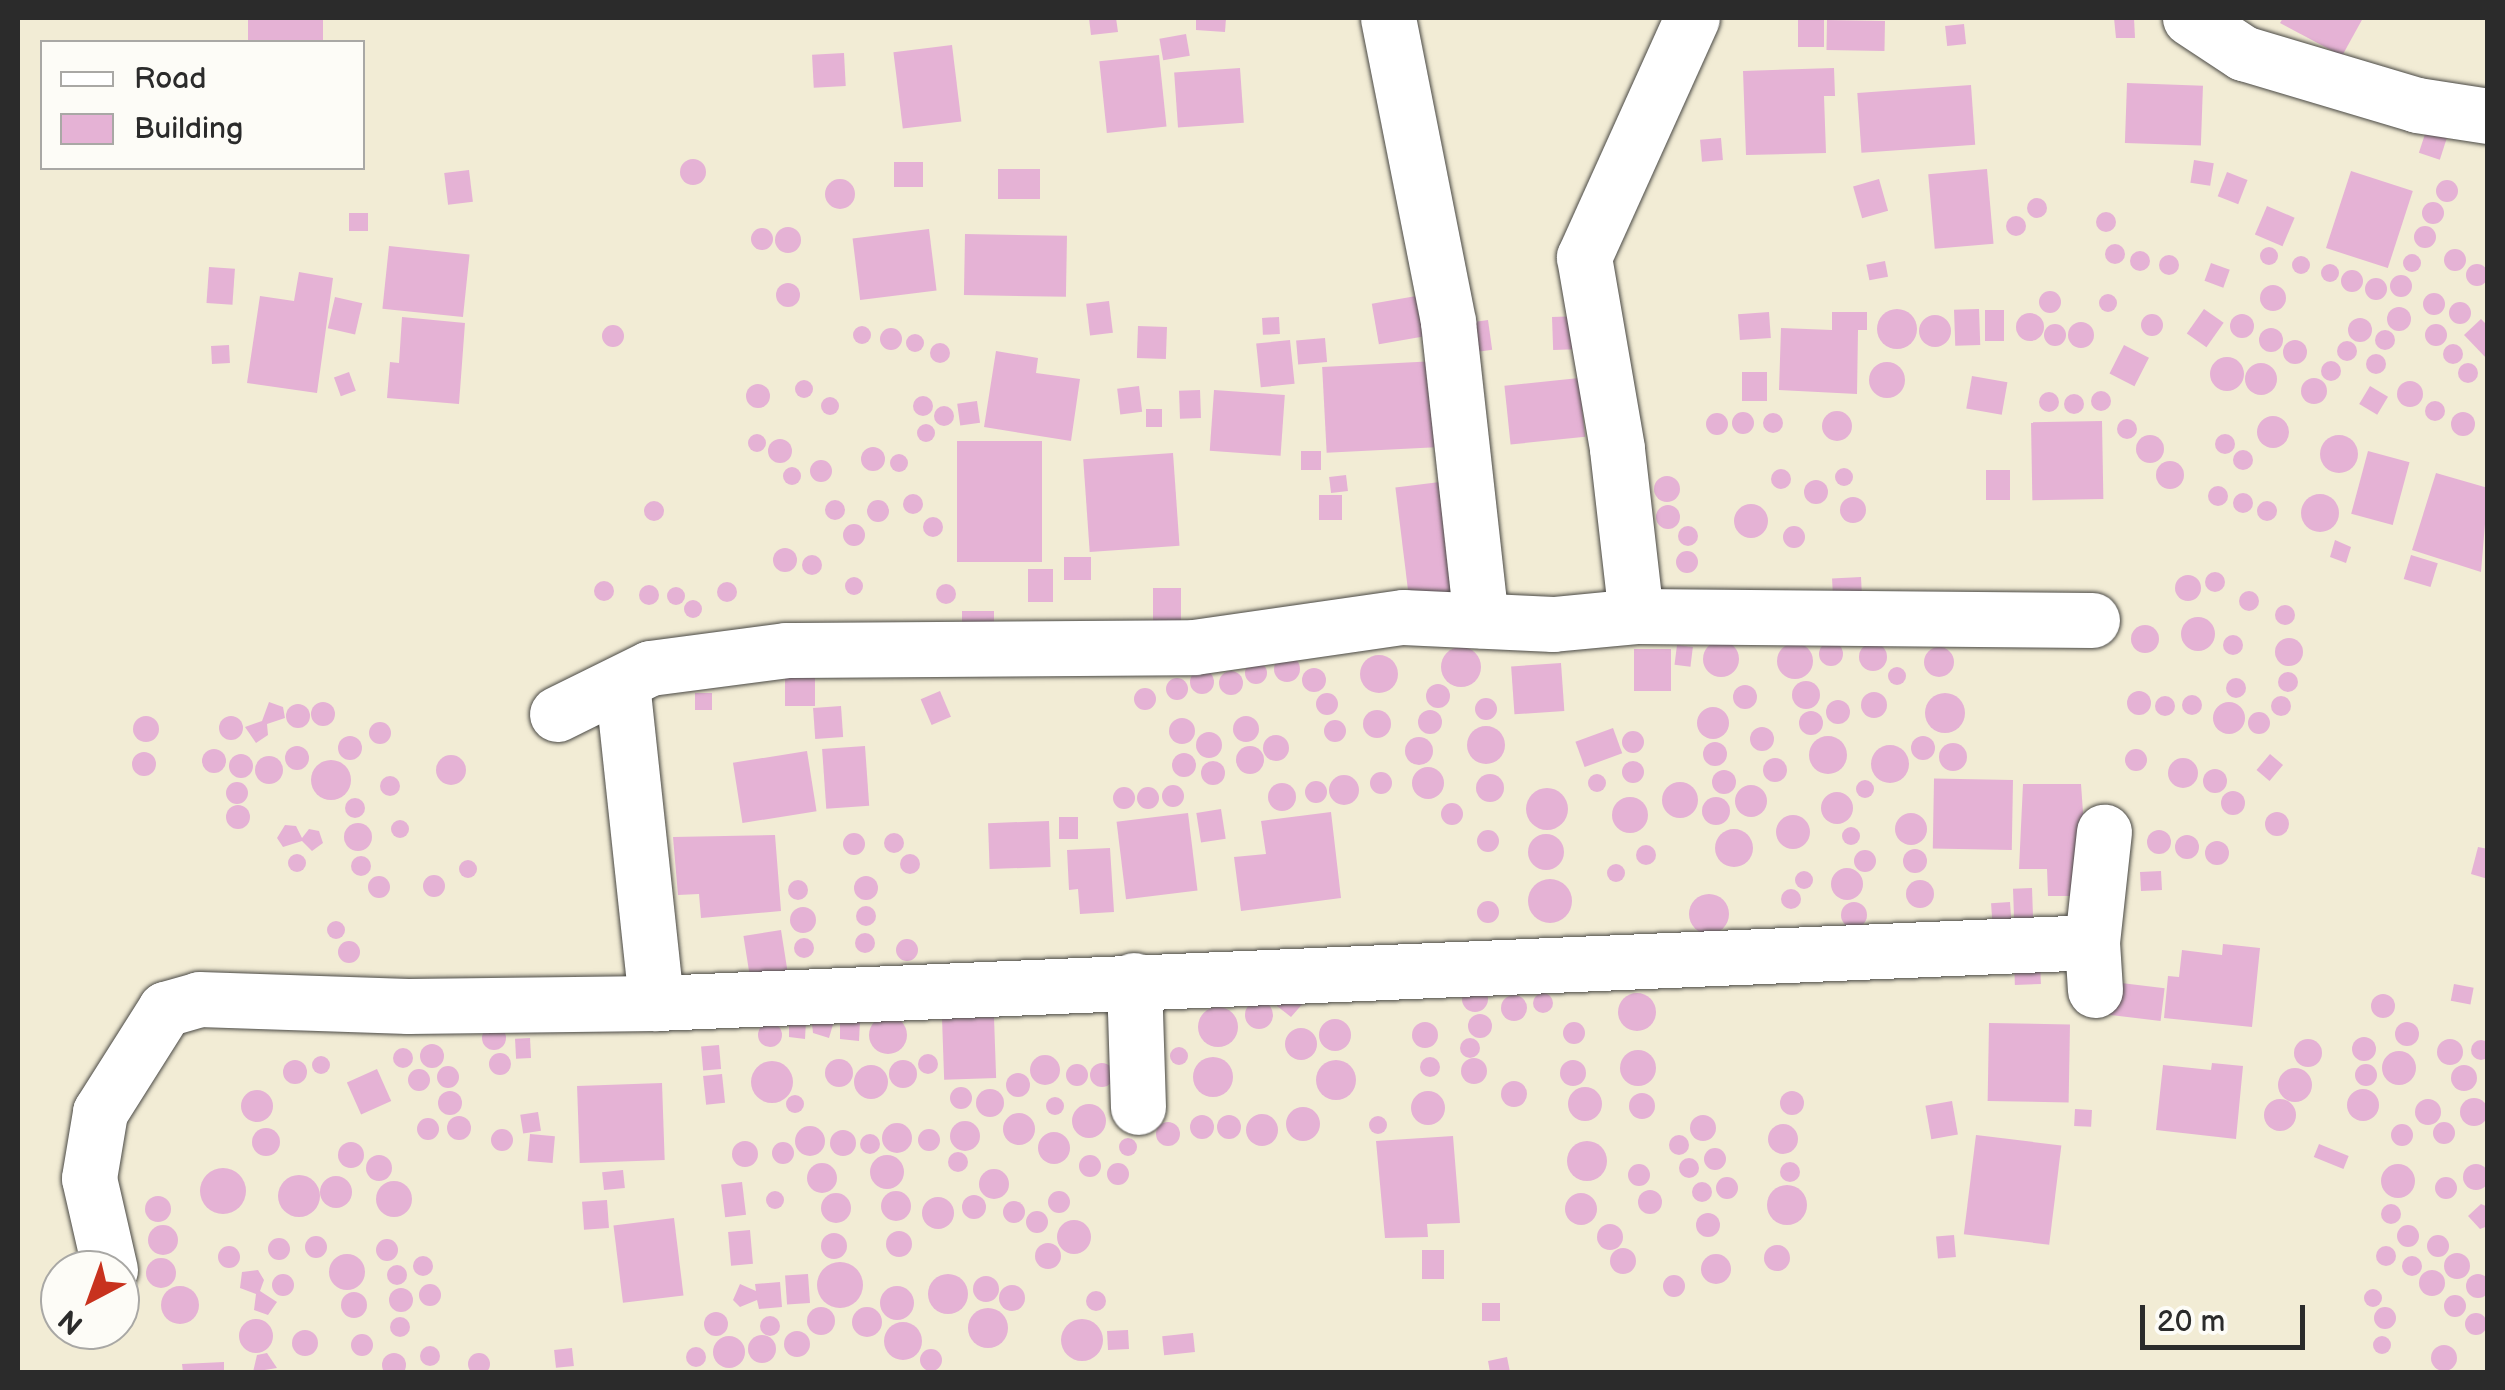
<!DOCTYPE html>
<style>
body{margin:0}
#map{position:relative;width:2505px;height:1390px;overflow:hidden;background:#f2ecd5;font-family:"Balsamiq Sans",sans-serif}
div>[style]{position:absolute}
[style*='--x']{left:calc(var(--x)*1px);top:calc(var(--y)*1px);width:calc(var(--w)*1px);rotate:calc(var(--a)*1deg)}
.building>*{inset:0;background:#e5b2d5;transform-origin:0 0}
.round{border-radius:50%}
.roads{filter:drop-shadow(0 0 2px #494844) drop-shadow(0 0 2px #494844)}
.street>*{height:55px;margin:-27.5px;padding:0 27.5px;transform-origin:27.5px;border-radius:27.5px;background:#fff}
span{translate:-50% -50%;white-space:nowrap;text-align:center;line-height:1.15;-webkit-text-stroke:8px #fdfcf7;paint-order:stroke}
.frame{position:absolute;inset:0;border:20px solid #2b2b2b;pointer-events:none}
.legend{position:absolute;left:40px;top:40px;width:325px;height:130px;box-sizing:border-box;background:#fdfcf7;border:2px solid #a9a8a5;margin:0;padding:12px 18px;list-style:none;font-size:30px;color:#2b2b2b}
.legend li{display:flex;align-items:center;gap:20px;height:50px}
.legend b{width:50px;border:2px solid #a9a8a5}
.north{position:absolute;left:40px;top:1250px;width:100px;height:100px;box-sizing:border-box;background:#fdfcf7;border:2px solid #a9a8a5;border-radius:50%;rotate:221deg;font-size:28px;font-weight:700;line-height:40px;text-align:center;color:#2b2b2b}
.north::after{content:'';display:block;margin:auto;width:35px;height:45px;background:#c8321e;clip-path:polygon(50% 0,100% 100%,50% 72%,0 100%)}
.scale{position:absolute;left:2140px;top:1305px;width:165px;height:45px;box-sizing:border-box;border:5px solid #2b2b2b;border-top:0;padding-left:12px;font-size:30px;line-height:35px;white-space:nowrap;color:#2b2b2b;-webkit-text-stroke:8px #fdfcf7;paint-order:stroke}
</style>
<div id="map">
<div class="building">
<div style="left:248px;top:18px;width:75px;height:24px"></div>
<div style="clip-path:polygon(1089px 18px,1116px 18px,1118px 32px,1091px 35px)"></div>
<div style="clip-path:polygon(1196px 18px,1226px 18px,1225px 32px,1196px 30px)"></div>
<div style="clip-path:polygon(2114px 18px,2134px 18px,2135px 38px,2116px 38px)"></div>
<div style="clip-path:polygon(2283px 18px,2363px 18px,2342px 56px,2280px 23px)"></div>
<div style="left:1798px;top:20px;width:26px;height:27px"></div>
<div style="left:1827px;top:20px;width:58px;height:30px;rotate:1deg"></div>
<div style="left:1964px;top:24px;width:20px;height:19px;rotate:84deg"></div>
<div style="left:1186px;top:34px;width:22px;height:27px;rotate:80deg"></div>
<div style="left:952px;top:45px;width:77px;height:59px;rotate:83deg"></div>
<div style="left:844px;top:53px;width:33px;height:32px;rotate:87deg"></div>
<div style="left:1159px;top:55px;width:72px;height:60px;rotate:84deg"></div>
<div style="left:1240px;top:68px;width:55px;height:66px;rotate:86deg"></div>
<div style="clip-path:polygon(1834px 68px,1835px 96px,1824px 96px,1826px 153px,1746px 155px,1743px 71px)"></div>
<div style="left:2127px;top:83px;width:76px;height:60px;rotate:2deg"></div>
<div style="left:1971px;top:85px;width:60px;height:114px;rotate:86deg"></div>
<div style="left:2426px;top:131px;width:22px;height:23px;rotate:18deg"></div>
<div style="left:1721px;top:138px;width:22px;height:21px;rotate:85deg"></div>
<div class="round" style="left:680px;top:159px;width:26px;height:26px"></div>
<div style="left:2194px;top:160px;width:20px;height:23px;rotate:9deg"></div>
<div style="left:923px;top:162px;width:25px;height:29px;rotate:90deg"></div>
<div style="left:998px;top:169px;width:42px;height:30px"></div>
<div style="left:1987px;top:169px;width:75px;height:59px;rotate:85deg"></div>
<div style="left:469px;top:170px;width:32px;height:25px;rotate:83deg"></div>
<div style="left:2351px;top:171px;width:65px;height:81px;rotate:18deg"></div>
<div style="left:2227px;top:172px;width:22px;height:26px;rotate:21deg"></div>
<div style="left:1879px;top:179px;width:33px;height:27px;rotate:74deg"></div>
<div class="round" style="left:825px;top:179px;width:30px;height:30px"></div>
<div class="round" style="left:2436px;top:180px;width:22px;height:22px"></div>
<div class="round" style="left:2027px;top:198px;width:20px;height:20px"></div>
<div class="round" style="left:2422px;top:202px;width:22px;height:22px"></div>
<div style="left:2267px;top:206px;width:30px;height:31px;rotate:23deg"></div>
<div class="round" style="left:2096px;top:212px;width:20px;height:20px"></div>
<div style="left:349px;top:213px;width:19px;height:18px"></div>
<div class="round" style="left:2006px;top:216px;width:20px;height:20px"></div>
<div class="round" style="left:2414px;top:226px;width:22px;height:22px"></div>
<div class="round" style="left:775px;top:227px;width:26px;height:26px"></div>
<div class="round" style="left:751px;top:228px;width:22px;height:22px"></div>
<div style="left:929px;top:229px;width:62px;height:77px;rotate:83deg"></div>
<div style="left:965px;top:234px;width:102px;height:61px;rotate:1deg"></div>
<div class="round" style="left:2105px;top:244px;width:20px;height:20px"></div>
<div style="left:389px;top:246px;width:81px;height:63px;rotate:6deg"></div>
<div class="round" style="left:2260px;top:247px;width:18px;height:18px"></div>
<div class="round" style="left:2444px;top:249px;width:22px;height:22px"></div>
<div class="round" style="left:2130px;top:251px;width:20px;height:20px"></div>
<div class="round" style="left:2403px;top:254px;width:18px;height:18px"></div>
<div class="round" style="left:2159px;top:255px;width:20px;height:20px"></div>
<div class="round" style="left:2292px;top:256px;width:18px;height:18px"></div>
<div style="left:1885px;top:261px;width:16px;height:19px;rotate:79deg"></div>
<div style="left:2211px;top:263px;width:20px;height:19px;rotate:20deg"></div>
<div class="round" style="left:2466px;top:264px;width:22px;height:22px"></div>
<div class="round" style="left:2321px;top:264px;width:18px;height:18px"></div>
<div style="left:209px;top:267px;width:26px;height:36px;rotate:4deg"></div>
<div class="round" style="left:2341px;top:270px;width:22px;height:22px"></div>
<div style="clip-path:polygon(299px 272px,333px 278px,317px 393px,247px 383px,260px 296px,294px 301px)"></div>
<div class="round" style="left:2390px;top:275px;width:22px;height:22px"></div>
<div class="round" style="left:2365px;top:278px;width:22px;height:22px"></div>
<div class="round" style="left:776px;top:283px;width:24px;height:24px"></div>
<div class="round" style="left:2260px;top:285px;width:26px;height:26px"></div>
<div class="round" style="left:2039px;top:291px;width:22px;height:22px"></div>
<div class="round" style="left:2423px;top:293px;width:22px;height:22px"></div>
<div class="round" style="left:2099px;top:294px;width:18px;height:18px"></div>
<div style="left:1422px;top:295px;width:41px;height:51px;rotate:80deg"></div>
<div style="left:335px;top:297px;width:28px;height:32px;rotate:13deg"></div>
<div style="left:1109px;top:301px;width:32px;height:23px;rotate:83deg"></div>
<div class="round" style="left:2449px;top:302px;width:22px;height:22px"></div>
<div class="round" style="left:2387px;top:307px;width:24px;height:24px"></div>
<div style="left:1979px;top:309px;width:36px;height:25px;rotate:88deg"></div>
<div style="left:2204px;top:309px;width:24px;height:30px;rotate:35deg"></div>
<div class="round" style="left:1877px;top:309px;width:40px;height:40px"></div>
<div style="left:1985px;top:310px;width:19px;height:31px"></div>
<div style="left:1769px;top:312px;width:26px;height:31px;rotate:86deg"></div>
<div style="clip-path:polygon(1832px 312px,1867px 312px,1867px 330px,1858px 330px,1857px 394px,1779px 390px,1781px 328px,1832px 330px)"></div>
<div class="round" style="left:2016px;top:313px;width:28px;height:28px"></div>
<div class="round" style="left:2141px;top:314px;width:22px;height:22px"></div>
<div class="round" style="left:2230px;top:314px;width:24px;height:24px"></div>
<div class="round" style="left:1919px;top:315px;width:32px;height:32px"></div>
<div style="left:1582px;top:316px;width:33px;height:30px;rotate:88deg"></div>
<div style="clip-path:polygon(402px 317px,465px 323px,459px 404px,387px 398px,390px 362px,399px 363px)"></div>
<div style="left:1279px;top:317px;width:17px;height:17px;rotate:87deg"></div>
<div class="round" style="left:2348px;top:318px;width:24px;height:24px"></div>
<div style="clip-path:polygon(2481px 319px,2488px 326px,2488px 360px,2464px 335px)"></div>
<div style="left:1488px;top:320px;width:30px;height:23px;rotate:82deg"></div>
<div class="round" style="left:2068px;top:322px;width:26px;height:26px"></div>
<div class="round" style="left:2425px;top:324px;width:22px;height:22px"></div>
<div class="round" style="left:2044px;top:324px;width:22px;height:22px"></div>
<div class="round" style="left:602px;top:325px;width:22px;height:22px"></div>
<div style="left:1138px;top:326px;width:29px;height:32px;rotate:2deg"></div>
<div class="round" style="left:853px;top:326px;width:18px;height:18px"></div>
<div class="round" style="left:2259px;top:328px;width:24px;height:24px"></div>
<div class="round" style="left:880px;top:328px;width:22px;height:22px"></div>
<div class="round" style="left:2375px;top:330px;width:20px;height:20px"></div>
<div class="round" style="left:906px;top:334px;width:18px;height:18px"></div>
<div style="left:1325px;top:338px;width:24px;height:29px;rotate:85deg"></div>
<div style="left:1290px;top:340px;width:44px;height:34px;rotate:84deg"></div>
<div class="round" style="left:2283px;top:340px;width:24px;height:24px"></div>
<div class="round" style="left:2337px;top:341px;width:20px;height:20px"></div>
<div class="round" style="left:930px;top:343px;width:20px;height:20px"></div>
<div class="round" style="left:2443px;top:344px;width:20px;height:20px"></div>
<div style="left:229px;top:345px;width:18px;height:18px;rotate:87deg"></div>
<div style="left:2124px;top:345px;width:28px;height:32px;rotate:27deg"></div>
<div style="clip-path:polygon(996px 351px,1038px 358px,1036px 373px,1080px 379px,1071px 441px,984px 427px)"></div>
<div class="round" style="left:2366px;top:354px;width:20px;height:20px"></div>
<div class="round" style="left:2210px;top:357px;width:34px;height:34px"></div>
<div style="left:1436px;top:361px;width:86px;height:114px;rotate:87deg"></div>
<div class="round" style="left:2321px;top:361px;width:20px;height:20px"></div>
<div class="round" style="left:1869px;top:362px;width:36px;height:36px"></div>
<div class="round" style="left:2245px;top:363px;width:32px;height:32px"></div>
<div class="round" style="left:2458px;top:363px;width:20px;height:20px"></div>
<div style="left:349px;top:372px;width:20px;height:16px;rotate:70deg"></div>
<div style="left:1767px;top:372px;width:29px;height:25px;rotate:90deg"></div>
<div style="left:1972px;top:376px;width:36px;height:33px;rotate:10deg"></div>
<div class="round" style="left:2301px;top:378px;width:26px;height:26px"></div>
<div style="left:1579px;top:378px;width:59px;height:75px;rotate:84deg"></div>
<div class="round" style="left:795px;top:380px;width:18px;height:18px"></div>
<div class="round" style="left:2397px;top:381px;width:26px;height:26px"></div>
<div class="round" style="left:746px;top:384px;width:24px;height:24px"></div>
<div style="left:1139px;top:386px;width:26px;height:22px;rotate:83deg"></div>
<div style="left:2370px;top:386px;width:21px;height:21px;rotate:31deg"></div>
<div style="left:1200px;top:390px;width:28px;height:21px;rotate:88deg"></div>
<div style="left:1214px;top:390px;width:71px;height:61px;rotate:4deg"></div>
<div class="round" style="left:2091px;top:391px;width:20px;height:20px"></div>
<div class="round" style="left:2039px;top:392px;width:20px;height:20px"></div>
<div class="round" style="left:2064px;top:394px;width:20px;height:20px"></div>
<div class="round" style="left:913px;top:396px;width:20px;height:20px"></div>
<div class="round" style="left:821px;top:397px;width:18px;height:18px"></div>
<div style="left:977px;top:401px;width:22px;height:20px;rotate:82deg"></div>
<div class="round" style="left:2425px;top:401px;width:20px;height:20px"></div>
<div class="round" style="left:934px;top:406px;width:20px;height:20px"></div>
<div style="left:1146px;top:409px;width:16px;height:18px"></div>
<div class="round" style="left:1822px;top:411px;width:30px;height:30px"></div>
<div class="round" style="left:2451px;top:412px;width:24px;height:24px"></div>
<div class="round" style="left:1732px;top:412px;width:22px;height:22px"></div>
<div class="round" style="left:1706px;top:413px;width:22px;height:22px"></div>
<div class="round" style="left:1763px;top:413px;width:20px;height:20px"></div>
<div class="round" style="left:2257px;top:416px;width:32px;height:32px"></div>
<div class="round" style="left:2117px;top:419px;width:20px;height:20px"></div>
<div style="left:2102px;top:421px;width:78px;height:71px;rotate:89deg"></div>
<div class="round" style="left:917px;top:424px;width:18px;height:18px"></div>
<div class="round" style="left:748px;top:434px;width:18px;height:18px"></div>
<div class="round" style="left:2215px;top:434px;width:20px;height:20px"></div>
<div class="round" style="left:2320px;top:435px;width:38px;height:38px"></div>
<div class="round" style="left:2136px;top:435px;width:28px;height:28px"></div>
<div class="round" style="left:768px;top:439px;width:24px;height:24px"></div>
<div style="left:957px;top:441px;width:85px;height:121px"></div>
<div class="round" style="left:861px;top:447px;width:24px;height:24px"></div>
<div class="round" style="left:2233px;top:450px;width:20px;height:20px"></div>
<div style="left:1321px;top:451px;width:19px;height:20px;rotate:90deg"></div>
<div style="left:2368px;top:451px;width:43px;height:65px;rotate:15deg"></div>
<div style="left:1173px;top:453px;width:93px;height:90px;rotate:86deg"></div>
<div class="round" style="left:890px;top:454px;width:18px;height:18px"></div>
<div class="round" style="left:810px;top:460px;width:22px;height:22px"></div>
<div class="round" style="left:2156px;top:461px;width:28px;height:28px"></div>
<div class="round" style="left:783px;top:467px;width:18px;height:18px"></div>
<div class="round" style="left:1835px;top:468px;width:18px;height:18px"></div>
<div class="round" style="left:1771px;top:469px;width:20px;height:20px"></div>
<div style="left:1986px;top:470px;width:24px;height:30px"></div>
<div style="clip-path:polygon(2436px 473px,2488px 488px,2481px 572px,2412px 550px)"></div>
<div style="left:1346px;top:475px;width:16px;height:17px;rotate:83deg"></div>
<div class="round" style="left:1654px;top:476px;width:26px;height:26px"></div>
<div class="round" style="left:1804px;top:480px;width:24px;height:24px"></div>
<div style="left:1448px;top:481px;width:113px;height:53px;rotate:83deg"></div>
<div class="round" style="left:2208px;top:486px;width:20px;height:20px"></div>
<div class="round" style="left:2233px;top:493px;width:20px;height:20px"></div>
<div class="round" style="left:903px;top:494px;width:20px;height:20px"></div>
<div class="round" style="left:2301px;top:494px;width:38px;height:38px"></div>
<div style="left:1319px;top:495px;width:23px;height:25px"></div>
<div class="round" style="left:1840px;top:497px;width:26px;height:26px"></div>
<div class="round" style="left:867px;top:500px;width:22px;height:22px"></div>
<div class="round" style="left:825px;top:500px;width:20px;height:20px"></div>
<div class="round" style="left:644px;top:501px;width:20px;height:20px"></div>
<div class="round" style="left:2257px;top:501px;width:20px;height:20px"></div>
<div class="round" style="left:1734px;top:504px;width:34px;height:34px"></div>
<div class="round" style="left:1656px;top:505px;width:24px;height:24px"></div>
<div class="round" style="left:923px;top:517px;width:20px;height:20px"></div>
<div class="round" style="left:843px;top:524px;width:22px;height:22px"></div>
<div class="round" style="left:1678px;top:526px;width:20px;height:20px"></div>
<div class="round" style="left:1783px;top:526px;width:22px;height:22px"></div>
<div style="clip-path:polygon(2335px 540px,2351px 547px,2346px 563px,2330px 557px)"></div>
<div class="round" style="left:773px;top:548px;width:24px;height:24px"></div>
<div class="round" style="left:1676px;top:551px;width:22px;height:22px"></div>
<div style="left:2411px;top:555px;width:28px;height:25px;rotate:17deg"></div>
<div class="round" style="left:802px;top:555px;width:20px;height:20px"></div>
<div style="left:1064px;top:557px;width:27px;height:23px"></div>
<div style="left:1028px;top:569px;width:25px;height:33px"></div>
<div class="round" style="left:2205px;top:572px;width:20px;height:20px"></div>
<div class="round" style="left:2175px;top:575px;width:26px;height:26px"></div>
<div class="round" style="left:845px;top:577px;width:18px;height:18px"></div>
<div style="left:1861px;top:577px;width:21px;height:29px;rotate:87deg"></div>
<div class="round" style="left:594px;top:581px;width:20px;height:20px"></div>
<div class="round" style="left:717px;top:582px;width:20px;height:20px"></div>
<div class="round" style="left:936px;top:584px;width:20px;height:20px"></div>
<div class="round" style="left:639px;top:585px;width:20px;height:20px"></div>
<div class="round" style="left:667px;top:587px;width:18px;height:18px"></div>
<div style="left:1153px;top:588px;width:28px;height:45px"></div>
<div class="round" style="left:2239px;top:591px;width:20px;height:20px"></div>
<div class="round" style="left:684px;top:600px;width:18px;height:18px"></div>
<div class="round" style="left:2275px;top:605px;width:20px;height:20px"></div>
<div style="left:962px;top:611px;width:32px;height:34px"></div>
<div class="round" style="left:2181px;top:617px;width:34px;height:34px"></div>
<div class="round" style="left:2131px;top:625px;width:28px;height:28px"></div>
<div class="round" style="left:2223px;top:635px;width:20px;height:20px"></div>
<div class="round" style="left:2275px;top:638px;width:28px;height:28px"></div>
<div class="round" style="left:1703px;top:641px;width:36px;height:36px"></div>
<div class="round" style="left:1819px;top:642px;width:24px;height:24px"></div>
<div class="round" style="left:1859px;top:643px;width:28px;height:28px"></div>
<div class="round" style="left:1777px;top:643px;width:36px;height:36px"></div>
<div style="left:1677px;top:645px;width:16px;height:20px;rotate:7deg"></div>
<div class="round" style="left:1924px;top:647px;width:30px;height:30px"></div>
<div class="round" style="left:1441px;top:647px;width:40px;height:40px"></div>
<div style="left:1634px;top:649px;width:37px;height:42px"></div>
<div class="round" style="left:1360px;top:655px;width:38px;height:38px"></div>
<div class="round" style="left:1274px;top:656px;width:26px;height:26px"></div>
<div class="round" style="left:1245px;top:662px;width:22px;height:22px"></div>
<div style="left:1561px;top:663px;width:48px;height:50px;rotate:86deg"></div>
<div class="round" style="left:1888px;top:667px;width:18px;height:18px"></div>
<div class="round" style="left:1302px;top:668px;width:24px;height:24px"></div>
<div class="round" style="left:1190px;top:670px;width:24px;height:24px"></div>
<div class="round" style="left:1219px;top:671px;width:24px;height:24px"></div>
<div class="round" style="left:2278px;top:672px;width:20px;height:20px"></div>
<div style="left:785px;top:677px;width:30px;height:29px"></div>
<div class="round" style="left:2226px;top:678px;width:20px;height:20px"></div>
<div class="round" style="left:1166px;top:678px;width:22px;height:22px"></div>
<div class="round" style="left:1792px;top:681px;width:28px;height:28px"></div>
<div class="round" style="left:1426px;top:684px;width:24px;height:24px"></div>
<div class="round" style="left:1733px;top:685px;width:24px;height:24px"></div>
<div class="round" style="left:1134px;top:688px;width:22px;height:22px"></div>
<div class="round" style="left:2127px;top:691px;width:24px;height:24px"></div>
<div style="left:940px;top:691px;width:28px;height:21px;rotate:67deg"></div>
<div class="round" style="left:1861px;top:692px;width:26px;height:26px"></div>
<div style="left:695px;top:693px;width:17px;height:17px"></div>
<div class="round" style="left:1316px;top:693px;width:22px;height:22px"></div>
<div class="round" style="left:1925px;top:693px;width:40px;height:40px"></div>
<div class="round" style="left:2182px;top:695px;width:20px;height:20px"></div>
<div class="round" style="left:2155px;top:696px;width:20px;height:20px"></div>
<div class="round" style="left:2271px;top:696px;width:20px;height:20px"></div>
<div class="round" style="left:1475px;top:698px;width:22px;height:22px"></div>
<div class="round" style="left:1826px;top:700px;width:24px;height:24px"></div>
<div class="round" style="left:311px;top:702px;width:24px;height:24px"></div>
<div style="clip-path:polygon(269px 702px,283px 707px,285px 718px,267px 724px,268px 735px,256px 743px,245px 727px,262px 721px)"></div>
<div class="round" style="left:2213px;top:702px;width:32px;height:32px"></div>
<div class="round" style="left:286px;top:704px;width:24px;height:24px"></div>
<div style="left:841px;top:706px;width:31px;height:28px;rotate:86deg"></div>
<div class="round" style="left:1697px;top:707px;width:32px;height:32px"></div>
<div class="round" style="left:1418px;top:710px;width:24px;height:24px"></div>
<div class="round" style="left:1363px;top:710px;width:28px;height:28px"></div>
<div class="round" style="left:1799px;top:711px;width:24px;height:24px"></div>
<div class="round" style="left:2248px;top:712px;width:22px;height:22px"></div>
<div class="round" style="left:133px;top:716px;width:26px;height:26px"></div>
<div class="round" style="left:219px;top:716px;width:24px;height:24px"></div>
<div class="round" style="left:1233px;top:716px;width:26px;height:26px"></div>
<div class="round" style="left:1169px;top:718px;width:26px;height:26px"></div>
<div class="round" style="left:1324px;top:720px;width:22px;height:22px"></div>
<div class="round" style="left:369px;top:722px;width:22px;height:22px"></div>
<div class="round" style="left:1467px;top:726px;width:38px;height:38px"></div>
<div class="round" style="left:1750px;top:727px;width:24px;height:24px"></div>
<div style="left:1613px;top:728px;width:27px;height:40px;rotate:70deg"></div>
<div class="round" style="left:1622px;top:731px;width:22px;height:22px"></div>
<div class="round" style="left:1196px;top:732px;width:26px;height:26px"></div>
<div class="round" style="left:1263px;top:735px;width:26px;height:26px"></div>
<div class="round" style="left:1809px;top:736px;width:38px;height:38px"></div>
<div class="round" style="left:338px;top:736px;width:24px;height:24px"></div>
<div class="round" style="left:1911px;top:736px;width:24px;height:24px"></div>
<div class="round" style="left:1405px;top:737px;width:28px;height:28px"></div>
<div class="round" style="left:1703px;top:742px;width:24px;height:24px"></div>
<div class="round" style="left:1939px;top:743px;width:28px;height:28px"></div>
<div class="round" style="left:1871px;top:745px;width:38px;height:38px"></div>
<div class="round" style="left:285px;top:746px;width:24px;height:24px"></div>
<div style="left:865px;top:746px;width:60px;height:43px;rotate:86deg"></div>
<div class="round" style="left:1236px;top:746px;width:28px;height:28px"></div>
<div class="round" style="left:202px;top:749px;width:24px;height:24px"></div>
<div class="round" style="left:2125px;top:749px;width:22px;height:22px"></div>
<div style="left:807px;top:751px;width:61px;height:75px;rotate:81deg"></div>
<div class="round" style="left:132px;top:752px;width:24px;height:24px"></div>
<div class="round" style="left:1172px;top:753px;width:24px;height:24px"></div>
<div class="round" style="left:229px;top:754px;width:24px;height:24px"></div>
<div style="left:2270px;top:754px;width:17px;height:21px;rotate:40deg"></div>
<div class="round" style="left:436px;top:755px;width:30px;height:30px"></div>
<div class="round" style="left:255px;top:756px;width:28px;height:28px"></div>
<div class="round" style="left:1763px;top:758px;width:24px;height:24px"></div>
<div class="round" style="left:2168px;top:758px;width:30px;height:30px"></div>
<div class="round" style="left:311px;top:760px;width:40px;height:40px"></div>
<div class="round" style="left:1201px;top:761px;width:24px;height:24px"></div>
<div class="round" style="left:1622px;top:761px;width:22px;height:22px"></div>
<div class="round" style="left:1412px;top:767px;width:32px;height:32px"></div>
<div class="round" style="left:2203px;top:769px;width:24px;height:24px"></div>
<div class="round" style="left:1712px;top:770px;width:24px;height:24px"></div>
<div class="round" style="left:1370px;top:772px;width:22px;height:22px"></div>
<div class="round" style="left:1588px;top:774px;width:18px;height:18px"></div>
<div class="round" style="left:1476px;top:774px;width:28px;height:28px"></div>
<div class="round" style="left:1329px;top:775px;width:30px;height:30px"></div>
<div class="round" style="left:380px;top:776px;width:20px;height:20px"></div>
<div class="round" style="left:1856px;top:780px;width:18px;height:18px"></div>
<div style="left:2013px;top:780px;width:70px;height:79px;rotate:91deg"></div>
<div class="round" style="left:1305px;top:781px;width:22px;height:22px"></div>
<div class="round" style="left:226px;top:782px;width:22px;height:22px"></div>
<div class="round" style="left:1662px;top:782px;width:36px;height:36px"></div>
<div class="round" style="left:1268px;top:783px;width:28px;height:28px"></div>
<div style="clip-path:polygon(2023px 784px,2081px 784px,2089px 896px,2048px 896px,2047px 869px,2019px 869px)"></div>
<div class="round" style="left:1735px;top:785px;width:32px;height:32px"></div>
<div class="round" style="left:1162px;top:785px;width:22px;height:22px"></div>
<div class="round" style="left:1137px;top:787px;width:22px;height:22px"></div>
<div class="round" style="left:1113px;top:787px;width:22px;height:22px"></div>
<div class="round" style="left:1526px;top:788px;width:42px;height:42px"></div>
<div class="round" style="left:2221px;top:791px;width:24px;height:24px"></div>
<div class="round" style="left:1821px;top:792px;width:32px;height:32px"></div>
<div class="round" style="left:1612px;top:797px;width:36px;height:36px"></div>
<div class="round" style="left:1702px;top:797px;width:28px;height:28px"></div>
<div class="round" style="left:345px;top:798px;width:20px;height:20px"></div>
<div class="round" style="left:1441px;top:803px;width:22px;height:22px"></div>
<div class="round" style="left:226px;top:805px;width:24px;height:24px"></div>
<div style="left:1221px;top:809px;width:30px;height:25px;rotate:81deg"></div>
<div style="clip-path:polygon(1331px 812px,1341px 898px,1241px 911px,1234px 857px,1266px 854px,1261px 821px)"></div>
<div class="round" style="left:2265px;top:812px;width:24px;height:24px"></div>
<div style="left:1188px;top:813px;width:78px;height:72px;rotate:83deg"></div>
<div class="round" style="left:1895px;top:813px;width:32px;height:32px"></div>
<div class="round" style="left:1776px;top:815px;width:34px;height:34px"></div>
<div style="left:1078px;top:817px;width:22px;height:19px;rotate:90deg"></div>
<div class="round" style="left:391px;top:820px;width:18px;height:18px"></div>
<div style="left:1049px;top:821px;width:46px;height:61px;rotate:88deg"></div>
<div class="round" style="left:344px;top:823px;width:28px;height:28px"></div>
<div style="clip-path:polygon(285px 825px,296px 826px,302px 838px,309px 829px,319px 831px,323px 843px,312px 851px,302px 841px,283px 847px,277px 838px)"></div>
<div class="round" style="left:1842px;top:827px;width:18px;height:18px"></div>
<div class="round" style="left:1715px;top:829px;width:38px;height:38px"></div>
<div class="round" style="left:1477px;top:830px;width:22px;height:22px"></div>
<div class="round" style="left:2147px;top:830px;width:24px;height:24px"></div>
<div class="round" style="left:884px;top:833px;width:20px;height:20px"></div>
<div class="round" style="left:843px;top:833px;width:22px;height:22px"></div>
<div class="round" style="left:1528px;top:834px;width:36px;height:36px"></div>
<div style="clip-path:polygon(775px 835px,781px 911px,701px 918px,699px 894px,678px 895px,673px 837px)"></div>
<div class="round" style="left:2175px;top:835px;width:24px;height:24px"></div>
<div class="round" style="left:2205px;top:841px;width:24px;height:24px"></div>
<div class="round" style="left:1636px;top:845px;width:20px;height:20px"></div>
<div style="clip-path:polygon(2478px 847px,2488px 849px,2488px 879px,2471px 874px)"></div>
<div style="clip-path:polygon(1110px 848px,1114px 912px,1080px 914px,1078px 889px,1069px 890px,1067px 850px)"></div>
<div class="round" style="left:1903px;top:849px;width:24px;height:24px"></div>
<div class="round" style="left:1854px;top:850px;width:22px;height:22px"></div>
<div class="round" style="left:288px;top:854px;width:18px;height:18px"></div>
<div class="round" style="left:900px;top:854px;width:20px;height:20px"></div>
<div class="round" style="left:351px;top:856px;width:20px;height:20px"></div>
<div class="round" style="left:459px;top:860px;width:18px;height:18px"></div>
<div class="round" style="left:1607px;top:864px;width:18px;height:18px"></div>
<div class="round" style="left:1831px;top:868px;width:32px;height:32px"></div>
<div class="round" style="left:1795px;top:871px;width:18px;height:18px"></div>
<div style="left:2161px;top:871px;width:19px;height:21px;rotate:87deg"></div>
<div class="round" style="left:423px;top:875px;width:22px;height:22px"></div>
<div class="round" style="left:854px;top:876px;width:24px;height:24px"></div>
<div class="round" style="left:368px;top:876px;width:22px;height:22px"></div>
<div class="round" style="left:1528px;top:879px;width:44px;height:44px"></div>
<div class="round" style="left:788px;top:880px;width:20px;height:20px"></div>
<div class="round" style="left:1906px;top:880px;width:28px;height:28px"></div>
<div style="left:2032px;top:888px;width:35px;height:19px;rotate:88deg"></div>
<div class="round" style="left:1781px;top:889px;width:20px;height:20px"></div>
<div class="round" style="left:1689px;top:894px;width:40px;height:40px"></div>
<div class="round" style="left:1477px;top:901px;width:22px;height:22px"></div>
<div class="round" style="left:1841px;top:902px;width:26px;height:26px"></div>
<div style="left:2010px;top:902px;width:26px;height:19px;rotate:86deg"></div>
<div class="round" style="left:856px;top:906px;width:20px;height:20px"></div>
<div class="round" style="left:790px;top:907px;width:26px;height:26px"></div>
<div class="round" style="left:327px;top:921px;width:18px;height:18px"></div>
<div style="left:781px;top:930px;width:44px;height:38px;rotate:81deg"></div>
<div class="round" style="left:855px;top:933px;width:20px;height:20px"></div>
<div class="round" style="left:794px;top:938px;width:20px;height:20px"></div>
<div class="round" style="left:896px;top:939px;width:22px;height:22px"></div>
<div class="round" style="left:338px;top:941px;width:22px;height:22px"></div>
<div style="clip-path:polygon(2223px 944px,2260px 948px,2252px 1027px,2164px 1018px,2168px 976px,2179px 977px,2182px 950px,2222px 955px)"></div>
<div style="left:2040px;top:959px;width:25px;height:26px;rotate:88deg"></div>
<div style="left:2113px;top:982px;width:52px;height:33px;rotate:7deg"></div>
<div style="left:2454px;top:984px;width:20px;height:17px;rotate:11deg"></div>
<div class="round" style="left:1462px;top:986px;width:26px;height:26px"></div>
<div class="round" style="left:1533px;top:993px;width:20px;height:20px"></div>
<div class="round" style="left:1618px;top:993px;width:38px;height:38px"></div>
<div class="round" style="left:2371px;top:994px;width:24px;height:24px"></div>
<div class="round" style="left:1501px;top:995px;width:26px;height:26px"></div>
<div style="clip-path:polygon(1305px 1001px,1291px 1017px,1277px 1006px,1277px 1002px)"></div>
<div class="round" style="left:1245px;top:1001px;width:28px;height:28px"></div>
<div class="round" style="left:1198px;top:1007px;width:40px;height:40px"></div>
<div class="round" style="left:1468px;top:1014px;width:24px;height:24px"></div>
<div class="round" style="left:869px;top:1016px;width:38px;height:38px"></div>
<div style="left:994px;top:1017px;width:61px;height:52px;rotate:88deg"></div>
<div class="round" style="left:1319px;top:1019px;width:32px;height:32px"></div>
<div style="clip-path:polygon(789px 1021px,806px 1021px,805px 1039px,789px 1037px)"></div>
<div style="clip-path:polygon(834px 1021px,829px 1038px,813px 1033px,812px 1024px)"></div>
<div style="clip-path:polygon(840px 1021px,860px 1021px,859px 1041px,840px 1039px)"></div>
<div class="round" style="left:2395px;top:1022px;width:24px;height:24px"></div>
<div class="round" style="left:1563px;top:1022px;width:22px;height:22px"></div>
<div class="round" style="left:1412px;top:1022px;width:26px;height:26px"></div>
<div class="round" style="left:758px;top:1023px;width:24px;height:24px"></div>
<div style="left:1989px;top:1023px;width:81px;height:78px;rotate:1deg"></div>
<div class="round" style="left:482px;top:1026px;width:24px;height:24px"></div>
<div class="round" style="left:1285px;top:1028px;width:32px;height:32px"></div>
<div class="round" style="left:2352px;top:1037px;width:24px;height:24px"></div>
<div class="round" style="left:1460px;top:1038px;width:20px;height:20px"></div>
<div style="left:530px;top:1038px;width:20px;height:15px;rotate:87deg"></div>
<div class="round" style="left:2294px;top:1039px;width:28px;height:28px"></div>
<div class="round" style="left:2437px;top:1039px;width:26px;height:26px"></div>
<div class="round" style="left:2471px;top:1040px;width:20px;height:20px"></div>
<div class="round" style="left:420px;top:1044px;width:24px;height:24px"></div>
<div style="left:719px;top:1045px;width:24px;height:18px;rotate:85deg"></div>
<div class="round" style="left:1170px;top:1047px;width:18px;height:18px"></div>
<div class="round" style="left:393px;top:1048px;width:20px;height:20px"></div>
<div class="round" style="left:1620px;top:1050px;width:36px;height:36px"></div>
<div class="round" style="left:2382px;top:1051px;width:34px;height:34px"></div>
<div class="round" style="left:489px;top:1053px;width:22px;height:22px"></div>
<div class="round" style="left:918px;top:1054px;width:20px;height:20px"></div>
<div class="round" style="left:1030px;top:1055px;width:30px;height:30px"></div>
<div class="round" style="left:312px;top:1056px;width:18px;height:18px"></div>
<div class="round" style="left:1193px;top:1057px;width:40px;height:40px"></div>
<div class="round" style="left:1420px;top:1057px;width:20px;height:20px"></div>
<div class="round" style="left:1461px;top:1058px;width:26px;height:26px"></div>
<div class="round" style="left:825px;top:1059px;width:28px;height:28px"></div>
<div class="round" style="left:1560px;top:1060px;width:26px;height:26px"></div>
<div class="round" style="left:283px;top:1060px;width:24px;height:24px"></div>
<div class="round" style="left:1316px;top:1060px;width:40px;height:40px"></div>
<div class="round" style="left:889px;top:1060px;width:28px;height:28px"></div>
<div class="round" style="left:751px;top:1061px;width:42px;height:42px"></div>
<div class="round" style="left:1090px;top:1063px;width:24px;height:24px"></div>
<div style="clip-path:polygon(2212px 1063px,2243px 1066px,2236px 1139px,2156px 1130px,2163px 1065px,2211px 1070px)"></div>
<div class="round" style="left:2355px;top:1064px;width:22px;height:22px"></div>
<div class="round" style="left:1066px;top:1064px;width:22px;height:22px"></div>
<div class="round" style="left:2451px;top:1065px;width:26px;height:26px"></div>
<div class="round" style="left:854px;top:1065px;width:34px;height:34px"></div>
<div class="round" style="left:437px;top:1066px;width:22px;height:22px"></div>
<div class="round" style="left:2278px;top:1068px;width:34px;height:34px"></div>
<div class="round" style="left:408px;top:1069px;width:22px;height:22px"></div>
<div style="left:377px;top:1069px;width:35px;height:33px;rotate:66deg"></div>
<div class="round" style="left:1006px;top:1073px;width:24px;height:24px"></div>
<div style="left:722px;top:1074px;width:29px;height:19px;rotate:84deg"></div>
<div class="round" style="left:1501px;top:1081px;width:26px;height:26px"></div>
<div style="left:662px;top:1083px;width:77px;height:85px;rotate:88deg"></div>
<div class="round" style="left:950px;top:1087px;width:22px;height:22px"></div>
<div class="round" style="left:1568px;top:1087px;width:34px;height:34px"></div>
<div class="round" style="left:2347px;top:1089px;width:32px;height:32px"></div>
<div class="round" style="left:976px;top:1089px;width:28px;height:28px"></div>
<div class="round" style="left:241px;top:1090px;width:32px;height:32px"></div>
<div class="round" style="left:438px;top:1091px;width:24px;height:24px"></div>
<div class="round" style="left:1411px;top:1091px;width:34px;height:34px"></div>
<div class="round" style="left:1780px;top:1091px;width:24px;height:24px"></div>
<div class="round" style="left:1629px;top:1093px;width:26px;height:26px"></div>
<div class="round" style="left:786px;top:1095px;width:18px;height:18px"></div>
<div class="round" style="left:1046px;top:1097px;width:18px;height:18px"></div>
<div class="round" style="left:2460px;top:1098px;width:28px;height:28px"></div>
<div class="round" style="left:2264px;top:1099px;width:32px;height:32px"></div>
<div class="round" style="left:2415px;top:1099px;width:26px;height:26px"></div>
<div style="left:1952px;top:1101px;width:34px;height:27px;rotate:80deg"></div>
<div class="round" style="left:1072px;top:1104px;width:34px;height:34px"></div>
<div class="round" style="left:1286px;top:1107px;width:34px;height:34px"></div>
<div style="left:2075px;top:1109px;width:17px;height:17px;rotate:3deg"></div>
<div style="left:538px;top:1112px;width:19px;height:18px;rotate:81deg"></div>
<div class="round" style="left:1003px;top:1113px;width:32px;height:32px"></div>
<div class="round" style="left:1246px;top:1114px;width:32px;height:32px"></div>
<div class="round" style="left:1690px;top:1115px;width:26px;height:26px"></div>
<div class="round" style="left:1190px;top:1115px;width:24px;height:24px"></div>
<div class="round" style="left:1217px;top:1115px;width:24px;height:24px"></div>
<div class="round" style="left:1369px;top:1116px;width:18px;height:18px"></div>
<div class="round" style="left:447px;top:1116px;width:24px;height:24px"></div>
<div class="round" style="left:417px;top:1118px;width:22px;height:22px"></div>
<div class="round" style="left:950px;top:1121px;width:30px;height:30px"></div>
<div class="round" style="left:2433px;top:1122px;width:22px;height:22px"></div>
<div class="round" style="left:1156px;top:1122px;width:24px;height:24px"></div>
<div class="round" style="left:882px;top:1123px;width:30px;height:30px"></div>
<div class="round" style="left:1768px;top:1124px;width:30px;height:30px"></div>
<div class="round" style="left:2391px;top:1124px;width:22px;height:22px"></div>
<div class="round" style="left:795px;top:1126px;width:30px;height:30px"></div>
<div class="round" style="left:252px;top:1128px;width:28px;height:28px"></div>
<div class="round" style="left:491px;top:1129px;width:22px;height:22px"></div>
<div class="round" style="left:918px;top:1129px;width:22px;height:22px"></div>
<div class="round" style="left:830px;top:1130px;width:26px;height:26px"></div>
<div class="round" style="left:1038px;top:1132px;width:32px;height:32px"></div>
<div class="round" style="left:860px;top:1134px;width:20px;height:20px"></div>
<div style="left:530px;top:1134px;width:25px;height:27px;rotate:5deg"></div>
<div class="round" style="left:1669px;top:1135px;width:20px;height:20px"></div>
<div style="left:1976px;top:1135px;width:86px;height:100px;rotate:7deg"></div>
<div style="clip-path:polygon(1453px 1136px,1460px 1223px,1427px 1224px,1428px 1237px,1385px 1238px,1376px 1141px)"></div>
<div class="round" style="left:1119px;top:1138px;width:18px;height:18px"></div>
<div class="round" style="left:1567px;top:1141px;width:40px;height:40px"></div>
<div class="round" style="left:732px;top:1141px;width:26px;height:26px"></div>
<div class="round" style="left:772px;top:1142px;width:22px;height:22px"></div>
<div class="round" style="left:338px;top:1142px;width:26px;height:26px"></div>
<div style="left:2319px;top:1144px;width:32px;height:14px;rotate:22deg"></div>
<div class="round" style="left:1704px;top:1148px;width:22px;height:22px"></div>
<div class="round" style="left:948px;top:1152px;width:20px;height:20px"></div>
<div class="round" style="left:870px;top:1155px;width:34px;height:34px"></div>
<div class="round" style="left:1079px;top:1155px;width:22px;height:22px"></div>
<div class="round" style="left:366px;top:1155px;width:26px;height:26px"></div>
<div class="round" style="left:1679px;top:1158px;width:20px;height:20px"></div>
<div class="round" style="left:1780px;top:1162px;width:20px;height:20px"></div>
<div class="round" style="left:1107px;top:1163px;width:22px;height:22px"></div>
<div class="round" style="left:807px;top:1163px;width:30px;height:30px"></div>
<div class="round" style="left:1628px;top:1164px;width:22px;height:22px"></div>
<div class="round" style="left:2463px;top:1164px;width:26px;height:26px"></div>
<div class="round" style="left:2381px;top:1164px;width:34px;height:34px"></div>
<div class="round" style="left:200px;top:1168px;width:46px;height:46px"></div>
<div class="round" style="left:979px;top:1169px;width:30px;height:30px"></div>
<div style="left:623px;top:1170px;width:18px;height:21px;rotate:84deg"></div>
<div class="round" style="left:278px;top:1175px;width:42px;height:42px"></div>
<div class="round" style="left:320px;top:1176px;width:32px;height:32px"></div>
<div class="round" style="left:2435px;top:1177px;width:22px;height:22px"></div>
<div class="round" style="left:1716px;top:1177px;width:22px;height:22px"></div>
<div class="round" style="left:376px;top:1181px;width:36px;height:36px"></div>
<div style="left:742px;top:1182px;width:33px;height:21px;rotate:83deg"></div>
<div class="round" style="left:1692px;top:1182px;width:20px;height:20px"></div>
<div class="round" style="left:1767px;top:1185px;width:40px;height:40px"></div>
<div class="round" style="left:1638px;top:1190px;width:24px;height:24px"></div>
<div class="round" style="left:766px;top:1191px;width:18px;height:18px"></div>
<div class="round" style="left:881px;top:1191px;width:30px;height:30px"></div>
<div class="round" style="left:1048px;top:1191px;width:22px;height:22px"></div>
<div class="round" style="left:821px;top:1193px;width:30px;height:30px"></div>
<div class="round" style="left:1565px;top:1193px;width:32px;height:32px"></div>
<div class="round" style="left:962px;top:1195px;width:24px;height:24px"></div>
<div class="round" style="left:145px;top:1196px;width:26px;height:26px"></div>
<div class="round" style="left:922px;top:1197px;width:32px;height:32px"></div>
<div style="left:607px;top:1200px;width:28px;height:25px;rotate:86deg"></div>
<div class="round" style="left:1003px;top:1201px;width:22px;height:22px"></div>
<div class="round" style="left:2381px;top:1204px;width:20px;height:20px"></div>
<div style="clip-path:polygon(2481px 1204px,2488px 1207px,2488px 1226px,2480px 1229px,2468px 1216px)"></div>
<div class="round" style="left:1026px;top:1211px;width:22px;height:22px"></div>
<div class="round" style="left:1696px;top:1213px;width:24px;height:24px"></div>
<div style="left:674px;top:1218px;width:78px;height:61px;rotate:83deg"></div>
<div class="round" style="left:1057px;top:1220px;width:34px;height:34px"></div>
<div class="round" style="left:1597px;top:1224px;width:26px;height:26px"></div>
<div class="round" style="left:2397px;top:1225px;width:22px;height:22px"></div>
<div class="round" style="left:148px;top:1225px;width:30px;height:30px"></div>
<div style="left:750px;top:1230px;width:34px;height:22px;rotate:85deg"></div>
<div class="round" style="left:886px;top:1231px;width:26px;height:26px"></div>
<div class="round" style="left:821px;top:1233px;width:26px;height:26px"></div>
<div style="left:1954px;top:1235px;width:22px;height:18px;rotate:85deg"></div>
<div class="round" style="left:2427px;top:1235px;width:22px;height:22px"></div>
<div class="round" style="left:305px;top:1236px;width:22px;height:22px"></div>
<div class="round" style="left:268px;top:1238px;width:22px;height:22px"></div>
<div class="round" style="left:376px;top:1239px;width:22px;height:22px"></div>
<div class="round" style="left:1035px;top:1243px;width:26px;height:26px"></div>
<div class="round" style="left:1764px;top:1245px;width:26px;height:26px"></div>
<div class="round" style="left:2376px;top:1246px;width:20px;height:20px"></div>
<div class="round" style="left:218px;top:1246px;width:22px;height:22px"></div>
<div class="round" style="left:1610px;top:1248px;width:26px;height:26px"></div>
<div style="left:1444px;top:1250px;width:29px;height:22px;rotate:90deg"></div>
<div class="round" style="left:2444px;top:1253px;width:26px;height:26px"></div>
<div class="round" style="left:329px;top:1254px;width:36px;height:36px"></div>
<div class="round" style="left:1701px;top:1254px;width:30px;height:30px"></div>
<div class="round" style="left:2402px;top:1256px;width:20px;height:20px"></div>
<div class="round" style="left:413px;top:1256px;width:20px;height:20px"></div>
<div class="round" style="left:146px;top:1258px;width:30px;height:30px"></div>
<div class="round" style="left:817px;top:1262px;width:46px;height:46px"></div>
<div class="round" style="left:387px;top:1265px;width:20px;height:20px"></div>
<div style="clip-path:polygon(258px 1270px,264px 1280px,260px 1291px,277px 1302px,268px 1315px,254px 1310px,256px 1294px,240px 1288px,242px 1272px)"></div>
<div class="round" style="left:2419px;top:1270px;width:26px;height:26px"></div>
<div style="left:808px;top:1274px;width:29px;height:23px;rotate:86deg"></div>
<div class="round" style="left:272px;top:1274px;width:22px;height:22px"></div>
<div class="round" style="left:2466px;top:1274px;width:24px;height:24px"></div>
<div class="round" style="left:928px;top:1274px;width:40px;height:40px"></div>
<div class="round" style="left:1663px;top:1275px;width:22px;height:22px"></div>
<div class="round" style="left:973px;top:1276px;width:26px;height:26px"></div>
<div style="clip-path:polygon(780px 1282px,782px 1307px,759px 1309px,757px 1300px,740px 1307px,733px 1300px,740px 1284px,756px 1291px,755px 1284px)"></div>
<div class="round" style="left:419px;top:1284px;width:22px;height:22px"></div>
<div class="round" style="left:999px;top:1285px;width:26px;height:26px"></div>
<div class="round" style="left:880px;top:1286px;width:34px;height:34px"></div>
<div class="round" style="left:161px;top:1286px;width:38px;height:38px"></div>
<div class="round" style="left:389px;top:1288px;width:24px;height:24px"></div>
<div class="round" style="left:2364px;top:1289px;width:18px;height:18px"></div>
<div class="round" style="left:1086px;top:1291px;width:20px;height:20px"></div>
<div class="round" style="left:341px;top:1292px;width:26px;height:26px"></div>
<div class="round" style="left:2444px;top:1295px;width:22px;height:22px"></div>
<div style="left:1482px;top:1303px;width:18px;height:18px"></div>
<div class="round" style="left:852px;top:1307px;width:30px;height:30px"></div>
<div class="round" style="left:2374px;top:1307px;width:22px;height:22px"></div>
<div class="round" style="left:807px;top:1307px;width:28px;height:28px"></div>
<div class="round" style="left:968px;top:1308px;width:40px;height:40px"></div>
<div class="round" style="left:704px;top:1312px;width:24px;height:24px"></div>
<div class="round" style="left:2465px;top:1313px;width:22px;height:22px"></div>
<div class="round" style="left:760px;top:1316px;width:20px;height:20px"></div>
<div class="round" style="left:390px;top:1317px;width:20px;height:20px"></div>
<div class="round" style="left:1061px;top:1319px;width:42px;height:42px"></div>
<div class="round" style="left:239px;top:1319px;width:34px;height:34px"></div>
<div class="round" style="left:884px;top:1322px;width:38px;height:38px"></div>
<div class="round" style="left:292px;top:1330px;width:26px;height:26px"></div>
<div style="left:1128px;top:1330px;width:19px;height:21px;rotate:87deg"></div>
<div class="round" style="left:784px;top:1331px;width:26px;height:26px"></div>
<div style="left:1193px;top:1333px;width:19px;height:31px;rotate:84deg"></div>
<div class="round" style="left:351px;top:1334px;width:22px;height:22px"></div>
<div class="round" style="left:748px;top:1335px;width:28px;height:28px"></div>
<div class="round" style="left:713px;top:1336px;width:32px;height:32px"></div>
<div class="round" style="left:2373px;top:1336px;width:18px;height:18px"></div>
<div class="round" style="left:2431px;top:1345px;width:26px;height:26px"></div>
<div class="round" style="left:420px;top:1346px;width:20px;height:20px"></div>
<div class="round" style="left:686px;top:1347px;width:20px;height:20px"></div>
<div style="left:572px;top:1348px;width:18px;height:18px;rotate:84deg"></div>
<div class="round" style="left:920px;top:1349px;width:22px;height:22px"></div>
<div style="clip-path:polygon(267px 1353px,277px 1368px,253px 1372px,257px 1355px)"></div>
<div class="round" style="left:382px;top:1353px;width:24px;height:24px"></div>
<div class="round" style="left:468px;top:1353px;width:22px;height:22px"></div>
<div style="clip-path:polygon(1507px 1357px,1510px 1372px,1490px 1372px,1488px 1361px)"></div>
<div style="clip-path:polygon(224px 1362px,224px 1372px,183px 1372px,182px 1364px)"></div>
</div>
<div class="roads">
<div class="street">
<div style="--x:1388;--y:18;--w:310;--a:78.8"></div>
<div style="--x:1448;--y:322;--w:300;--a:83.7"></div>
<div style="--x:2190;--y:18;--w:64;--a:33.4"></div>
<div style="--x:2243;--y:53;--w:182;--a:16.6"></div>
<div style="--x:2417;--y:105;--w:72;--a:8.8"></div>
<div style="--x:1636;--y:616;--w:169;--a:-96.5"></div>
<div style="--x:1617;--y:448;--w:194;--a:-99.8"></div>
<div style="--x:1584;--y:257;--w:262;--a:-65.7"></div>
<div style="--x:622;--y:683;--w:322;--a:83.9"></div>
<div style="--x:557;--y:714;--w:104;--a:-26.3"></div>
<div style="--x:650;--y:668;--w:137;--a:-7.5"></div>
<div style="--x:786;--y:650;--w:408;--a:-0.4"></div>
<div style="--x:1194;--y:647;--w:211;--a:-8.2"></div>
<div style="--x:1403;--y:617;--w:150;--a:2.7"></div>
<div style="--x:1553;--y:624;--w:83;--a:-5.5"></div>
<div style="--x:1636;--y:616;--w:456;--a:0.5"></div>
<div style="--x:1134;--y:980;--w:127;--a:88.2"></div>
<div style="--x:2095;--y:990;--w:48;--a:-93.6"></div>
<div style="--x:2092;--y:942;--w:111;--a:-83.8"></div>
<div style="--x:110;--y:1270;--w:94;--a:-102.9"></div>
<div style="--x:89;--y:1178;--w:67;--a:-80.5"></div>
<div style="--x:100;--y:1112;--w:122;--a:-57.7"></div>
<div style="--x:165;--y:1009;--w:35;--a:-16"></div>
<div style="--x:199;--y:999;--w:209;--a:1.9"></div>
<div style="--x:408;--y:1006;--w:248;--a:-0.7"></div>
<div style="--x:656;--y:1003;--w:1437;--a:-2.43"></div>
</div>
</div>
<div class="frame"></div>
<ul class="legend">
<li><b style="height:12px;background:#fff"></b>Road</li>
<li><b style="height:28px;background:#e5b2d5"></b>Building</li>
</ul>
<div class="north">N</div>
<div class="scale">20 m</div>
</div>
